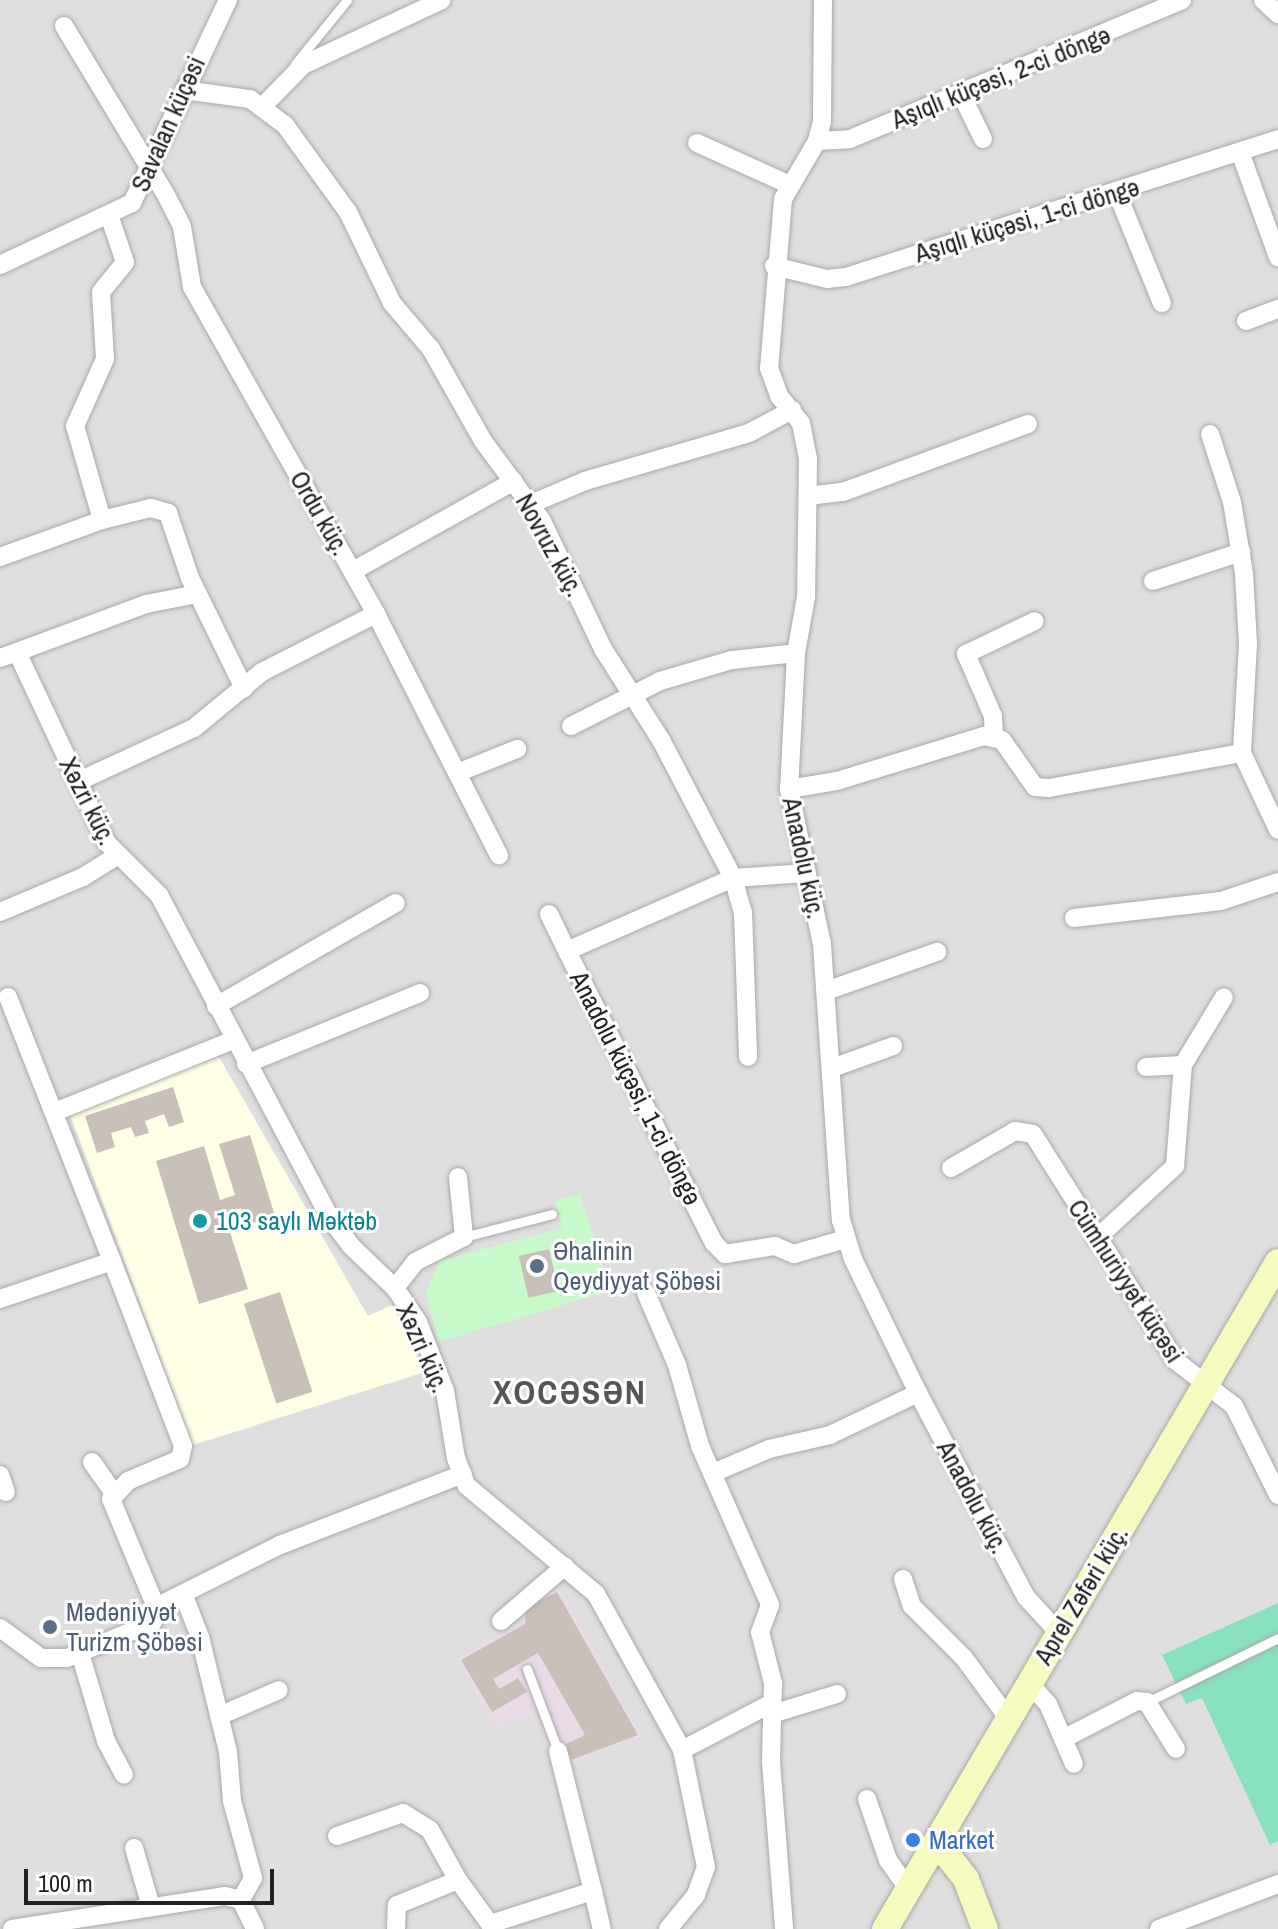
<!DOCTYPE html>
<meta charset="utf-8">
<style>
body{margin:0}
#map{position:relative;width:1278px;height:1929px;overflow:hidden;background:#f2efe9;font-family:"Archivo Narrow",sans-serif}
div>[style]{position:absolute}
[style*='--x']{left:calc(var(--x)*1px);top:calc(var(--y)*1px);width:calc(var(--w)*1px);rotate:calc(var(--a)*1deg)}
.residential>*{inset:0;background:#e0dfdf;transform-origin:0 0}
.industrial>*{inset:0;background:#ebdbe8}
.education>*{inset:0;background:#ffffe5}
.park>*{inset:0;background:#c8facc}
.pitch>*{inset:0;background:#88e0be}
.building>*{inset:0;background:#c7bfb8;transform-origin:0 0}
.roads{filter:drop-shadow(0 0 2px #a9a9a9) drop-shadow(0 0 2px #a9a9a9)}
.lane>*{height:9px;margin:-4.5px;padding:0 4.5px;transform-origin:4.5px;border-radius:4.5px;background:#fff}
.street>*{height:18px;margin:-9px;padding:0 9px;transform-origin:9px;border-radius:9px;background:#fff}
.secondary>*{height:26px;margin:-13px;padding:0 13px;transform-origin:13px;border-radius:13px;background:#f7fabf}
.dots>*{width:22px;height:22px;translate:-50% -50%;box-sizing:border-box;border:4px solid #fff;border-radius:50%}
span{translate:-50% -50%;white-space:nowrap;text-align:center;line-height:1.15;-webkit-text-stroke:6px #fff;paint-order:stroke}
.street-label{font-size:26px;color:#222}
.culture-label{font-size:26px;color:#0d838f}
.left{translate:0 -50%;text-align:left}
.service-label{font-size:26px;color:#4e5e75}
.shop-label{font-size:26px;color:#366cbe}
.district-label{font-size:34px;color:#555;font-weight:700;letter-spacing:2px}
.scale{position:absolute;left:24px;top:1869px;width:250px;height:36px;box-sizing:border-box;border:4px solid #222;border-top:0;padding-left:10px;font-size:24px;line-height:28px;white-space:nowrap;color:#222;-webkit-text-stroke:6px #fff;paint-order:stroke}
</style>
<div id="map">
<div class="residential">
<div style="left:0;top:0;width:1278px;height:1929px"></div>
</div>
<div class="industrial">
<div style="clip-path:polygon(559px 1587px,641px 1736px,569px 1763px,565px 1749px,549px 1754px,537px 1714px,495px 1726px,456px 1660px,523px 1623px,523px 1607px)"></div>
</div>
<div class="education">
<div style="clip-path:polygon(219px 1057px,368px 1316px,392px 1305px,425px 1372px,193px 1445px,69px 1112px)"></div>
</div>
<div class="park">
<div style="clip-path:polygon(580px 1194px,611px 1291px,438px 1342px,426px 1292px,439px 1261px,562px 1228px,555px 1201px)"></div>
</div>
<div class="pitch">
<div style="clip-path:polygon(1278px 1603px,1278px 1841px,1270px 1845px,1202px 1698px,1186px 1704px,1162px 1655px)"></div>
</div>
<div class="building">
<div style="clip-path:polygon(173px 1087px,184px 1122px,169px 1127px,164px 1114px,145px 1121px,149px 1133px,135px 1137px,131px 1127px,111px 1133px,115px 1147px,97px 1153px,85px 1116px)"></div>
<div style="clip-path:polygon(250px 1135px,275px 1216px,246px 1225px,241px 1208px,224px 1213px,248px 1289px,199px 1304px,156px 1161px,204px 1146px,220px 1200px,235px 1195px,219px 1144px)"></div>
<div style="left:549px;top:1249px;width:43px;height:31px;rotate:77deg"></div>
<div style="left:280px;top:1292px;width:105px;height:38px;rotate:72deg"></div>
<div style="clip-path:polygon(557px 1592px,638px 1735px,571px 1760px,566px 1744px,585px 1735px,538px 1653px,493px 1679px,499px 1689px,518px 1678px,527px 1692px,492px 1712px,461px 1660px,525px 1624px,526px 1608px)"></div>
</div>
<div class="roads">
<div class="lane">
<div style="--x:295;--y:64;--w:82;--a:-50.9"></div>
<div style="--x:464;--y:1237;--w:91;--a:-14.6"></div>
<div style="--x:527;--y:1669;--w:88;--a:69.3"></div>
<div style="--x:1147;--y:1702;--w:146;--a:-26"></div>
</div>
<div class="street">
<div style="--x:823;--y:0;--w:122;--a:90.5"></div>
<div style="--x:822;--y:122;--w:20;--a:105"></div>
<div style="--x:817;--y:141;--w:67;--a:120.4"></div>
<div style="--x:783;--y:199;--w:170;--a:94.7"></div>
<div style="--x:769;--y:368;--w:30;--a:70"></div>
<div style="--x:779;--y:396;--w:35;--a:51"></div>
<div style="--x:801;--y:423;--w:37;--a:79"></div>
<div style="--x:808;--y:459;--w:138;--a:90.8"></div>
<div style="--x:806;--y:597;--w:57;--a:100.1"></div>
<div style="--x:796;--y:653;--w:136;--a:92.9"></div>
<div style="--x:789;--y:789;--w:158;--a:78"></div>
<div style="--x:822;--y:944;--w:277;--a:86.1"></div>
<div style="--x:841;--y:1220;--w:41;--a:72.9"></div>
<div style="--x:853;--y:1259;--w:149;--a:64.1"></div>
<div style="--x:918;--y:1393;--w:231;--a:62.1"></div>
<div style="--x:1026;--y:1597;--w:49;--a:47.5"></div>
<div style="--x:1263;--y:0;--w:21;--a:43"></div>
<div style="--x:64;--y:26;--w:197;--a:58.9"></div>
<div style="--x:166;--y:195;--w:36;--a:63"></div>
<div style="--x:182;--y:227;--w:61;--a:80.5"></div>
<div style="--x:192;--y:287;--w:375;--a:60.6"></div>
<div style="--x:376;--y:614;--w:271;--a:63"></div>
<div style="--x:184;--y:90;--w:67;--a:7.8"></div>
<div style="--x:250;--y:99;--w:44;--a:36.6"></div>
<div style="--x:285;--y:125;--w:107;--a:54.1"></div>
<div style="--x:348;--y:212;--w:101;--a:64.2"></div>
<div style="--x:392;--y:303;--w:60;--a:49.7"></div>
<div style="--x:431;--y:349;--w:106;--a:60.5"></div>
<div style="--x:483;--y:441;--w:99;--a:53.6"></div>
<div style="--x:542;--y:521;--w:142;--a:64.5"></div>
<div style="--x:603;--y:649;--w:108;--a:57.5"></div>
<div style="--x:661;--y:740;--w:156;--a:62.4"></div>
<div style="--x:733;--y:878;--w:35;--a:74"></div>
<div style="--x:743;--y:912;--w:145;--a:88"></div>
<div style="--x:961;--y:94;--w:50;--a:63.9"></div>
<div style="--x:264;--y:105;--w:56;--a:-45.7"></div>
<div style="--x:303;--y:65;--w:153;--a:-25.1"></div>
<div style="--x:817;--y:141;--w:33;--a:-3"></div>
<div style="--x:850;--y:139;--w:360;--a:-22.7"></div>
<div style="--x:697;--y:143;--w:100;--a:24.3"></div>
<div style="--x:1240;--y:152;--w:112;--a:70.1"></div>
<div style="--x:1117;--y:193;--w:119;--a:67.8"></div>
<div style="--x:0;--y:265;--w:146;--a:-25.2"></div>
<div style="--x:132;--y:203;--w:225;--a:-64.7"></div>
<div style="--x:774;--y:266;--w:55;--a:13.8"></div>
<div style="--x:827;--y:279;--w:19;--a:-6"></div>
<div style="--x:846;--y:277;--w:454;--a:-17.7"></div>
<div style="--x:1246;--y:321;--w:34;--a:-21"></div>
<div style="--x:1210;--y:434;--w:71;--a:72.1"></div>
<div style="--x:1232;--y:502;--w:73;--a:80.5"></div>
<div style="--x:1244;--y:574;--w:70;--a:86.7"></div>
<div style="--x:1248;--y:644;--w:109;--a:93.2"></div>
<div style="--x:1242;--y:753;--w:85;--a:64.9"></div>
<div style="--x:808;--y:496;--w:35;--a:-7"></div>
<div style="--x:843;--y:492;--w:197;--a:-20.2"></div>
<div style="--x:531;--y:504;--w:59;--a:-23.1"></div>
<div style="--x:585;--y:481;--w:171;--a:-16.3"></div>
<div style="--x:749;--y:433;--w:49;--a:-28.1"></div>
<div style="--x:102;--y:520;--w:50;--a:-13.8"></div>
<div style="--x:151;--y:508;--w:18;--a:16"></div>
<div style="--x:168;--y:513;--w:69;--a:71.3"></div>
<div style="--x:190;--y:578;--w:123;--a:63.9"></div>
<div style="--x:0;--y:557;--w:109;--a:-19.9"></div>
<div style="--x:102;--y:520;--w:98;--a:-106"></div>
<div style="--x:75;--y:426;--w:73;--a:-65.9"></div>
<div style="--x:105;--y:359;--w:67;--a:-93.4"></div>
<div style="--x:101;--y:292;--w:38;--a:-51"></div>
<div style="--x:125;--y:262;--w:46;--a:-108.8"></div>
<div style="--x:353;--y:571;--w:184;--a:-29.2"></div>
<div style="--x:1153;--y:581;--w:93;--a:-18.2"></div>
<div style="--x:17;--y:652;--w:138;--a:-20.4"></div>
<div style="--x:146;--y:604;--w:52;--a:-11.1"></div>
<div style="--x:0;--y:658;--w:18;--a:-19"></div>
<div style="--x:17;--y:652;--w:211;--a:64.8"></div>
<div style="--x:107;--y:843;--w:74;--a:45"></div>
<div style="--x:159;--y:895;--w:365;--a:62.1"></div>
<div style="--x:330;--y:1218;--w:35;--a:53"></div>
<div style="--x:351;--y:1246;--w:61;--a:43.7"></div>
<div style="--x:395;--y:1288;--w:41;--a:55.9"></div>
<div style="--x:418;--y:1322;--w:74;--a:68.6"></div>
<div style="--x:445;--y:1391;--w:68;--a:80.7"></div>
<div style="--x:456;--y:1458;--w:30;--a:69"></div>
<div style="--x:467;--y:1486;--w:168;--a:39.9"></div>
<div style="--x:596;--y:1594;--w:178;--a:61.1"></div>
<div style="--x:682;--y:1750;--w:119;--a:78.4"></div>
<div style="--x:706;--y:1867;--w:30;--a:110"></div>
<div style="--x:696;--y:1895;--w:44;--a:129.5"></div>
<div style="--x:571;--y:726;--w:100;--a:-26.8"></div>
<div style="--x:660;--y:681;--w:75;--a:-16.3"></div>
<div style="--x:732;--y:660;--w:64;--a:-6.2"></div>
<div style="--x:994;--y:737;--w:21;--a:-93"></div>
<div style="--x:993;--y:716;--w:68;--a:-113.5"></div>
<div style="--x:966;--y:654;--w:76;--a:-25.6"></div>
<div style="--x:457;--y:773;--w:65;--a:-21.8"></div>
<div style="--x:77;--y:782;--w:129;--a:-24.8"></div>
<div style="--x:194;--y:728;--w:88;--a:-39.5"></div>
<div style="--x:262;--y:672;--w:128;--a:-27"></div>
<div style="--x:789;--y:789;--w:49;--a:-9.5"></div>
<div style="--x:837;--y:781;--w:154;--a:-17"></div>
<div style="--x:984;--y:736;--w:18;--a:13"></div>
<div style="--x:1002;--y:740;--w:57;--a:54.9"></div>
<div style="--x:1035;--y:787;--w:14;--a:4"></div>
<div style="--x:1049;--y:788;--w:196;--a:-10.3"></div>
<div style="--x:806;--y:873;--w:73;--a:176.1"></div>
<div style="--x:733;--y:878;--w:181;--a:156.3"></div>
<div style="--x:567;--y:951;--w:327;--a:63.3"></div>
<div style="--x:714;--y:1243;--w:16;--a:45"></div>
<div style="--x:725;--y:1254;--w:51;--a:-9.1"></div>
<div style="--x:775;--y:1246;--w:21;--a:23"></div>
<div style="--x:794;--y:1254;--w:53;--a:-16.4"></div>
<div style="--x:0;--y:912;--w:90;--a:-22.9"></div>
<div style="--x:83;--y:877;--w:39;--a:-32"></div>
<div style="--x:549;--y:914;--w:41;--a:64.1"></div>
<div style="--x:1074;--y:918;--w:148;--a:-6.6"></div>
<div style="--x:1221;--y:901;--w:60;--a:-18.4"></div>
<div style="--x:826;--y:991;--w:118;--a:-19.4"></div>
<div style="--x:8;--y:997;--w:284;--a:68.5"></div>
<div style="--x:216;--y:1006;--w:207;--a:-29.8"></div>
<div style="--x:246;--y:1064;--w:188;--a:-22.2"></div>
<div style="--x:1146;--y:1067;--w:37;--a:-3"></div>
<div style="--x:832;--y:1068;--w:65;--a:-19.8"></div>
<div style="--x:57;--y:1111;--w:182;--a:-21.9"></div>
<div style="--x:951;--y:1168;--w:74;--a:-30"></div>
<div style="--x:1015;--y:1131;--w:18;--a:9"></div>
<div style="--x:1033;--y:1134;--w:268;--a:57.8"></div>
<div style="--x:1176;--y:1361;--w:73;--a:37.8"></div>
<div style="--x:1234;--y:1406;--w:99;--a:63.7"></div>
<div style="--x:1096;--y:1239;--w:108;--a:-42.7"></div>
<div style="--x:1175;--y:1166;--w:101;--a:-85.5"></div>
<div style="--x:1183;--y:1065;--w:79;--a:-58.9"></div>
<div style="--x:395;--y:1288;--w:33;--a:-52"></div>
<div style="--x:415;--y:1262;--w:55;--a:-27"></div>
<div style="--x:464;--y:1237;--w:60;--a:-95.7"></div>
<div style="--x:646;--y:1293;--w:78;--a:66.7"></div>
<div style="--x:677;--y:1365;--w:84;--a:74.1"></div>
<div style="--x:700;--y:1446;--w:174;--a:66.2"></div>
<div style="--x:770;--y:1605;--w:29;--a:110"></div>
<div style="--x:760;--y:1632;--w:53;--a:75.7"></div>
<div style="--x:773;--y:1683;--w:79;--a:91.5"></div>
<div style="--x:771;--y:1762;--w:168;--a:85.5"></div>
<div style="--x:0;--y:1299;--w:118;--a:-18.7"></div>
<div style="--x:112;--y:1261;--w:198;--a:69"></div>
<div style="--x:183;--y:1446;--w:13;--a:103"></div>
<div style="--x:180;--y:1459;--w:56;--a:157.1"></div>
<div style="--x:128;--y:1481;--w:25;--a:133"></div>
<div style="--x:111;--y:1499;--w:117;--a:67.4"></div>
<div style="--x:156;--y:1607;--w:139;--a:-26.6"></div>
<div style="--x:280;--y:1545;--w:196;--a:-21.2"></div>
<div style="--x:92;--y:1462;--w:37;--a:55"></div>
<div style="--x:713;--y:1473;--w:61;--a:-23.2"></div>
<div style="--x:769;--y:1449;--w:63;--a:-12.9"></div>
<div style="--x:830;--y:1435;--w:98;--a:-25.5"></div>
<div style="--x:0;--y:1475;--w:18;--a:71"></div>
<div style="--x:903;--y:1579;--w:28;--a:72"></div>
<div style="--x:912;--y:1606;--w:74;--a:45"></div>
<div style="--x:964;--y:1658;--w:74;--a:53.7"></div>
<div style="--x:184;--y:1596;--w:44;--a:68.7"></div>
<div style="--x:200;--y:1637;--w:118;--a:76.3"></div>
<div style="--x:228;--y:1752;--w:49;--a:85.3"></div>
<div style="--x:232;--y:1801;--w:80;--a:74.7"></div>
<div style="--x:253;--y:1878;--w:25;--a:119"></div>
<div style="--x:241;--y:1900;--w:32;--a:64"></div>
<div style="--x:501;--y:1621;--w:84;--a:-40.7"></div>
<div style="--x:0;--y:1628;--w:51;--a:36.2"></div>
<div style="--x:41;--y:1658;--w:26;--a:0"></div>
<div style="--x:67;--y:1658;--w:92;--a:-22.4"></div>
<div style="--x:152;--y:1623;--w:17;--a:-59"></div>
<div style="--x:80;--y:1653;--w:92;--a:73.5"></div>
<div style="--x:106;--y:1741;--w:38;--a:62"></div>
<div style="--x:1029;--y:1683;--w:28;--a:48"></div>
<div style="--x:1048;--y:1704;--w:65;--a:66.6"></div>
<div style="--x:772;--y:1714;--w:68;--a:-17.1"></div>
<div style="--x:219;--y:1716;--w:65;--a:-23.4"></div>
<div style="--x:1063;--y:1739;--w:83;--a:-27.2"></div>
<div style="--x:1137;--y:1701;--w:10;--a:6"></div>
<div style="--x:1147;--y:1702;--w:55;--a:58.3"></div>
<div style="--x:682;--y:1750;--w:102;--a:-27.6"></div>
<div style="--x:558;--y:1751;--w:144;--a:76"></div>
<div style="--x:867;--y:1799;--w:65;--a:71"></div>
<div style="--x:888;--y:1860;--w:35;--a:55"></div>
<div style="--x:337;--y:1836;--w:70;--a:-19.2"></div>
<div style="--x:403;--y:1813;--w:32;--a:32"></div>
<div style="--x:430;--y:1830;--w:57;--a:60.8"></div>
<div style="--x:134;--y:1848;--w:61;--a:73.9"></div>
<div style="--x:12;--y:1929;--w:216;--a:-8.8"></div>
<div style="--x:225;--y:1896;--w:16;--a:14"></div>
<div style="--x:396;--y:1929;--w:24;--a:-88"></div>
<div style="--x:397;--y:1905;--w:66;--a:-22.3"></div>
<div style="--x:458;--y:1880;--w:54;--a:54"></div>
<div style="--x:490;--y:1924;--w:108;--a:-17.8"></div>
<div style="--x:593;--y:1891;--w:39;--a:77"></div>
<div style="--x:1159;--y:1929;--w:127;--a:-20.7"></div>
</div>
<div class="secondary">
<div style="--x:937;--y:1842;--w:47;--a:51.9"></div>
<div style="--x:966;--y:1879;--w:53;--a:69.2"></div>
<div style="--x:885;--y:1929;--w:774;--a:-59.49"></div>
</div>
</div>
<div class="dots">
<div style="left:200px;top:1221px;background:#0f9aa8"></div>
<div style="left:537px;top:1266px;background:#5c6f8a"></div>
<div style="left:50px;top:1627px;background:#5c6f8a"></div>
<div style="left:913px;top:1840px;background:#3f7fe0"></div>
</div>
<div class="street-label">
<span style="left:1001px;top:77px;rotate:-22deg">Aşıqlı küçəsi, 2-ci döngə</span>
<span style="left:168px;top:124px;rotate:-66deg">Savalan küçəsi</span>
<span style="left:1027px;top:220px;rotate:-17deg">Aşıqlı küçəsi, 1-ci döngə</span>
<span style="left:320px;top:513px;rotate:60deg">Ordu küç.</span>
<span style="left:550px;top:545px;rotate:61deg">Novruz küç.</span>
<span style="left:88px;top:801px;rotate:63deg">Xəzri küç.</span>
<span style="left:804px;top:858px;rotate:78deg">Anadolu küç.</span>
<span style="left:636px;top:1088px;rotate:63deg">Anadolu küçəsi, 1-ci döngə</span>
<span style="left:1126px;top:1281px;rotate:57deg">Cümhuriyyət küçəsi</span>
<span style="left:423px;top:1348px;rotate:66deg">Xəzri küç.</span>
<span style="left:973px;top:1497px;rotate:62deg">Anadolu küç.</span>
<span style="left:1081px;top:1595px;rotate:-59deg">Aprel Zəfəri küç.</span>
</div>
<div class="culture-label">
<span class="left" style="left:216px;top:1221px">103 saylı Məktəb</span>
</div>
<div class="service-label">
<span class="left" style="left:553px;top:1266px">Əhalinin<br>Qeydiyyat Şöbəsi</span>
<span class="left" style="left:66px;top:1627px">Mədəniyyət<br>Turizm Şöbəsi</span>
</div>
<div class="shop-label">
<span class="left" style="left:929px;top:1840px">Market</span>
</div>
<div class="district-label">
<span style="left:570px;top:1393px">XOCƏSƏN</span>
</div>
<div class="scale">100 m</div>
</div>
